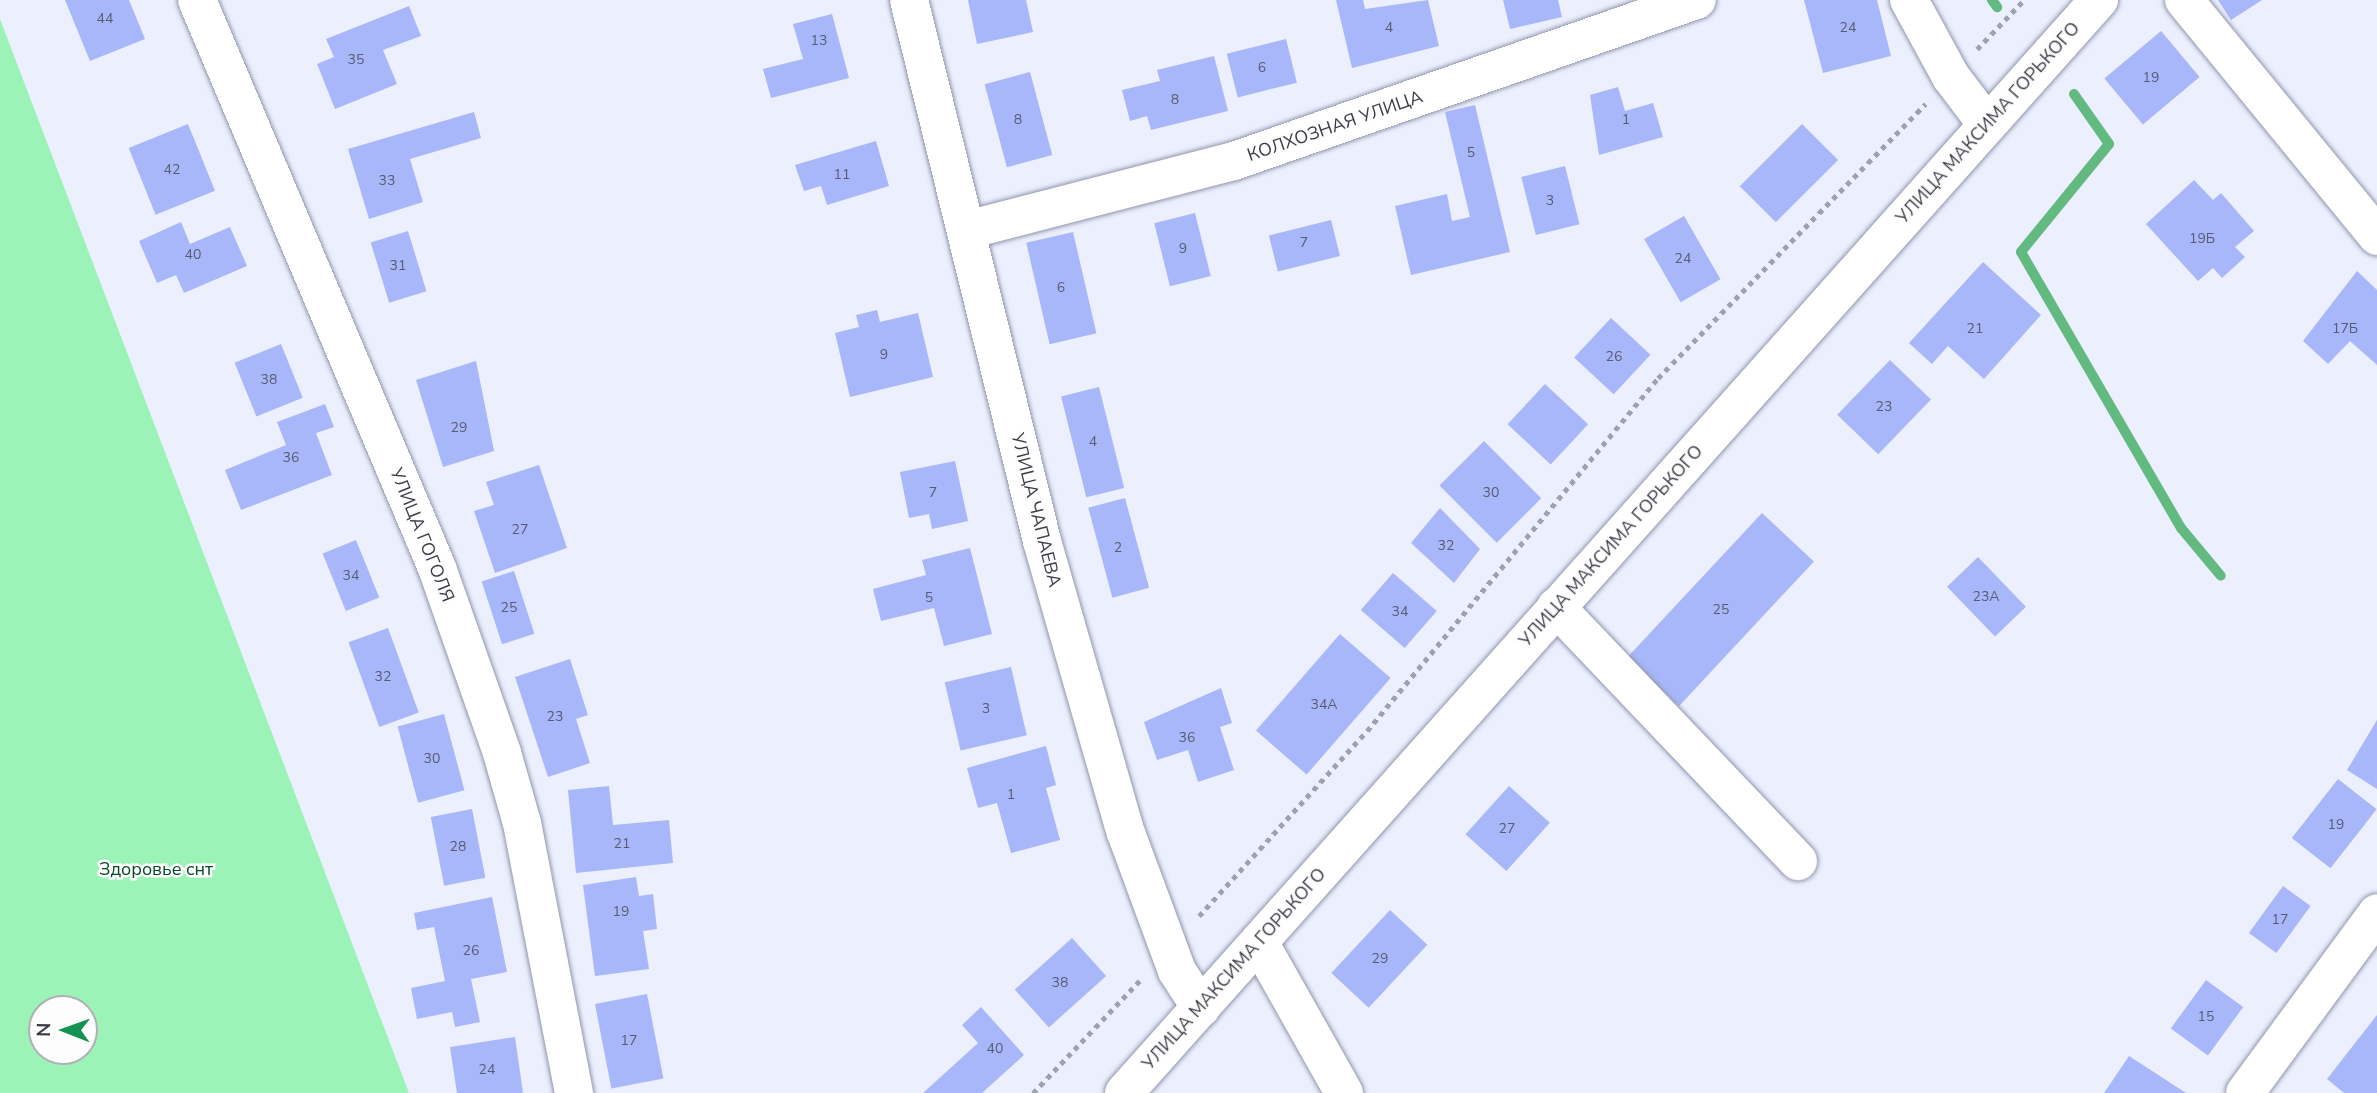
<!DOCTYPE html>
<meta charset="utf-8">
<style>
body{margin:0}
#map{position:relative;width:2377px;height:1093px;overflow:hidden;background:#ebeffe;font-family:"Nunito Sans",sans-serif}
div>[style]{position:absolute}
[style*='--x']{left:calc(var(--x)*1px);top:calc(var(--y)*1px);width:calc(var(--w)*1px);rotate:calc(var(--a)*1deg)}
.green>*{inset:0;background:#9cf3b7}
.stream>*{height:10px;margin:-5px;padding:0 5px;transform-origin:5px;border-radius:5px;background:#63ba81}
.building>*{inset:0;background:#a8b7f9;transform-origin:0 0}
.path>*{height:4.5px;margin-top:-2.25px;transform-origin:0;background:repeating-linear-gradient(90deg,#9ea1ae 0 5px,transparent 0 10px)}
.roads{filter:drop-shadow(0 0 2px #9096ac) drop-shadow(0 0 2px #9096ac)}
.minor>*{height:38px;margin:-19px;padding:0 19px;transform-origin:19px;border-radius:19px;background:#fff}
span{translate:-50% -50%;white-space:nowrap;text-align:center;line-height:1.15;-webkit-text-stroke:5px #fdfdfd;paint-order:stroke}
.number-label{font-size:14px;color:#565c73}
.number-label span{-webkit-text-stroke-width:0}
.street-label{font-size:18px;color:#3a3d46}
.park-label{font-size:18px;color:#044a26}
.north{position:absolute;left:28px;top:995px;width:70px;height:70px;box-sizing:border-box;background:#fdfdfd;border:2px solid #afb0b4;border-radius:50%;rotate:271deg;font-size:19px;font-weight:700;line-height:28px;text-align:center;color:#3a3d46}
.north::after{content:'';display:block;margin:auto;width:24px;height:32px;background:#129351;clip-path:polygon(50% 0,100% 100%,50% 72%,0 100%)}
</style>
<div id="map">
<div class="green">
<div style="clip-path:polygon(evenodd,0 19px,409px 1093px,0 1093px,0 19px,42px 1009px,84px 1009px,84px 1051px,42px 1051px,42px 1009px)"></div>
</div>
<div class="stream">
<div style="--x:1992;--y:0;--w:9;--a:54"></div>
<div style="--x:2074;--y:94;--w:61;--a:55"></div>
<div style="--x:2109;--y:144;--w:139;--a:129.2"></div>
<div style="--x:2021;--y:252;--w:319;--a:59.9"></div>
<div style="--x:2181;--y:528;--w:62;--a:50.2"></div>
</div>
<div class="building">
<div style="clip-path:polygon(65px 0,129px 0,145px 39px,90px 61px)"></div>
<div style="clip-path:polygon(968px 0,1026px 0,1033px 32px,977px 44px)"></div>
<div style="clip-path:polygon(1336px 0,1363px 0,1365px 9px,1428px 0,1439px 46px,1352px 68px)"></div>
<div style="clip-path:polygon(1503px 0,1558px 0,1562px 17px,1510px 29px)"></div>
<div style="clip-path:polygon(1804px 0,1877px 0,1891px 56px,1823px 73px)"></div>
<div style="clip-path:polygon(2218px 0,2262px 0,2231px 20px)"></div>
<div style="clip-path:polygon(409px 6px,421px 36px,383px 50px,397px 84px,335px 109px,317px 64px,334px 57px,326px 39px)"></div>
<div style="clip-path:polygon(832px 14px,849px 78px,771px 98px,763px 69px,803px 59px,793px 24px)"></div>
<div style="left:2161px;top:31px;width:60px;height:74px;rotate:50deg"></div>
<div style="left:1286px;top:39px;width:45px;height:61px;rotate:76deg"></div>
<div style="clip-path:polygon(1214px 56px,1228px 111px,1151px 130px,1147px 116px,1130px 121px,1122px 90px,1160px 81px,1157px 70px)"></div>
<div style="left:1030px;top:72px;width:86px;height:47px;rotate:75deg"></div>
<div style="clip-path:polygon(1618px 87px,1625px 111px,1653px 103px,1663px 137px,1599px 155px,1590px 95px)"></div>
<div style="clip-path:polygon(1475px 105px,1510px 252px,1411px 275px,1395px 206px,1447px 194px,1452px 221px,1470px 217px,1445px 112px)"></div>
<div style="clip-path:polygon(474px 112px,481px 138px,410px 159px,423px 202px,369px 219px,348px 149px)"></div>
<div style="left:188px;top:124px;width:72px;height:64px;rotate:68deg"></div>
<div style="left:1802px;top:124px;width:51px;height:88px;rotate:45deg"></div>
<div style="clip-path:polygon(876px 141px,889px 186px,827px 205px,821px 186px,804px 191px,795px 165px)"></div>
<div style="left:1565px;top:166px;width:60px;height:45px;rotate:76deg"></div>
<div style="clip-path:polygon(2194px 180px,2213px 200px,2221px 193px,2254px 231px,2235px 247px,2245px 257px,2222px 278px,2213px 268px,2198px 281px,2146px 224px)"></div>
<div style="left:1195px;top:213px;width:65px;height:42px;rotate:76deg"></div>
<div style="left:1684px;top:216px;width:73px;height:46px;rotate:60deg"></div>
<div style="left:1331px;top:220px;width:37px;height:64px;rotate:76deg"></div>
<div style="clip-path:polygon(181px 222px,190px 244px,230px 227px,247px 266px,184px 293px,176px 275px,157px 283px,139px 241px)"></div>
<div style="left:408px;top:231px;width:63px;height:39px;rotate:73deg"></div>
<div style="left:1073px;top:232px;width:104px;height:48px;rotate:77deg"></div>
<div style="clip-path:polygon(1983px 262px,2041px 315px,1984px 379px,1948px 346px,1932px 364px,1909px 343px)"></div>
<div style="clip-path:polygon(2357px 271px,2377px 290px,2377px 365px,2350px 341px,2328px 364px,2303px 341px)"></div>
<div style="clip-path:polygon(877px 310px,880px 322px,918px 313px,933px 377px,850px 397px,835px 333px,859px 327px,856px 315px)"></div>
<div style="left:1611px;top:318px;width:54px;height:54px;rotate:43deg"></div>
<div style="left:281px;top:344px;width:58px;height:50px;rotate:68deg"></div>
<div style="left:1890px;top:360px;width:57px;height:76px;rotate:44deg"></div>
<div style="clip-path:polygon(476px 361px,494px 451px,443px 467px,416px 380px)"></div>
<div style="left:1545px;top:384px;width:59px;height:55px;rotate:43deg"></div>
<div style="left:1099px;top:387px;width:104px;height:39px;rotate:76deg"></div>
<div style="clip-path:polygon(325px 404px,334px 427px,316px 433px,332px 475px,241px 510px,225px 470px,286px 445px,277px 422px)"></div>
<div style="left:1484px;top:441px;width:81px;height:63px;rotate:45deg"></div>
<div style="clip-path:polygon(955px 461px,968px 521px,932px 529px,929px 514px,909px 518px,900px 472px)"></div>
<div style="clip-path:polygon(539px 465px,567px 548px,495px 573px,474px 511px,494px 505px,486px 482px)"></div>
<div style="left:1125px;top:498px;width:93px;height:38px;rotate:75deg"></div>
<div style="clip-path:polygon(1440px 508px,1480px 549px,1454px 583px,1411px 543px)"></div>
<div style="left:1762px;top:513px;width:71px;height:198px;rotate:43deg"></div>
<div style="left:356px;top:540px;width:62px;height:36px;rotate:68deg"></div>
<div style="clip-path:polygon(970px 548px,992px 634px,944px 646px,934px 608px,881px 621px,873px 589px,926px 575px,922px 560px)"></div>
<div style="left:1978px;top:557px;width:69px;height:43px;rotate:46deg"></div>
<div style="left:514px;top:571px;width:66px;height:34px;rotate:72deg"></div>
<div style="left:1393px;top:573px;width:58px;height:49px;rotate:41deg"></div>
<div style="left:388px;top:628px;width:90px;height:42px;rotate:70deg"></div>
<div style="left:1340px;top:634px;width:67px;height:128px;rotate:41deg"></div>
<div style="clip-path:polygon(570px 659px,588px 715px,576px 719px,590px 763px,548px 777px,515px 677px)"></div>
<div style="left:1011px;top:667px;width:70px;height:68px;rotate:77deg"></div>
<div style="clip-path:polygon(1221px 688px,1232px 723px,1220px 727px,1234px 770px,1198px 782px,1188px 750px,1157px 760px,1144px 722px)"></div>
<div style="left:444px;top:714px;width:79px;height:48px;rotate:75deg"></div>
<div style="clip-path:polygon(2377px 720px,2377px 789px,2347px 770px)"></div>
<div style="clip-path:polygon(1046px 746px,1056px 785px,1046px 788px,1060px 840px,1011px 853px,997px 803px,978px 808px,967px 768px)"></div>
<div style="left:2338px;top:779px;width:49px;height:75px;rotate:38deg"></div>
<div style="clip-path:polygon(609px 786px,613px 825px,669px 820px,673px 863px,576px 873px,568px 790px)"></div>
<div style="left:1509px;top:786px;width:55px;height:65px;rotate:42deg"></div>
<div style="left:472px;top:809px;width:70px;height:42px;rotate:79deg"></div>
<div style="clip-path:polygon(636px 877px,639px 896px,653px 894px,657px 929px,643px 931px,649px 969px,595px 976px,583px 885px)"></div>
<div style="left:2283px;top:886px;width:34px;height:58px;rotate:36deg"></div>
<div style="clip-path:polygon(492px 897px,507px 972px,471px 979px,480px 1022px,455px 1027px,452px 1012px,417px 1019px,411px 988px,445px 981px,434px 927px,417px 930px,414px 913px)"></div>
<div style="left:1390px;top:910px;width:51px;height:86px;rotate:43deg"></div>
<div style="left:1072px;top:938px;width:51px;height:77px;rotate:48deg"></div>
<div style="left:2206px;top:980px;width:46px;height:60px;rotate:36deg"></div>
<div style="left:647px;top:994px;width:86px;height:53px;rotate:79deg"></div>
<div style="clip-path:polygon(981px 1007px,1024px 1055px,982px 1093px,923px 1093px,978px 1043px,962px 1025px)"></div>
<div style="clip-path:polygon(2377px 1015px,2377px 1093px,2344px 1093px,2327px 1079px)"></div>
<div style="clip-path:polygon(515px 1037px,523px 1093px,457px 1093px,450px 1047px)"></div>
<div style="clip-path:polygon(2129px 1056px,2186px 1093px,2104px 1093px)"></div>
</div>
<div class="path">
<div style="--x:1977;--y:49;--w:68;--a:-46.2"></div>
<div style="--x:1199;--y:916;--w:250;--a:-47.8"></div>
<div style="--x:1367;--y:731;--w:457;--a:-50.5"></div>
<div style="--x:1658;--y:378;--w:383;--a:-45.7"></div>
<div style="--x:1033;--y:1093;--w:157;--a:-46.5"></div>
</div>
<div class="roads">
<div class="minor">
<div style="--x:197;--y:0;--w:617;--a:67.09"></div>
<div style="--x:437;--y:568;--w:196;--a:70.6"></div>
<div style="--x:502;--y:753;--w:73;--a:74.1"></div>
<div style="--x:522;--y:823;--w:275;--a:79.1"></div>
<div style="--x:909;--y:0;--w:557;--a:76.19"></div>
<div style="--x:1042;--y:541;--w:304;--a:74"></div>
<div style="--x:1126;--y:833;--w:147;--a:69.7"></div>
<div style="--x:1177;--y:971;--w:44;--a:57"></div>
<div style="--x:1909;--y:0;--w:88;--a:61.4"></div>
<div style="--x:1951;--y:77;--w:58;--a:52.7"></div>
<div style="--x:2184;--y:0;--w:305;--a:50.7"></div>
<div style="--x:967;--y:230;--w:276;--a:-14.5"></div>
<div style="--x:1234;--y:161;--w:490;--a:-19.2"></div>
<div style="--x:1556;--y:607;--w:351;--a:46.4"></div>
<div style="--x:1259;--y:942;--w:173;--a:60.6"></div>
<div style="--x:1124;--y:1093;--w:1465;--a:-48.27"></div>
<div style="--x:2245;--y:1093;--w:223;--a:-53.7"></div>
</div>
</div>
<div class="number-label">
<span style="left:105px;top:19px">44</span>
<span style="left:1389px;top:28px">4</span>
<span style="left:1848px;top:28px">24</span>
<span style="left:819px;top:41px">13</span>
<span style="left:356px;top:60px">35</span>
<span style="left:1262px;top:68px">6</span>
<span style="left:2151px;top:78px">19</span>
<span style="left:1175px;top:100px">8</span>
<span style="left:1018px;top:120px">8</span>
<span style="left:1626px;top:120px">1</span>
<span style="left:1471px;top:153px">5</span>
<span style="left:172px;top:170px">42</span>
<span style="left:842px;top:175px">11</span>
<span style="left:387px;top:181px">33</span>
<span style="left:1550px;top:201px">3</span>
<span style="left:2202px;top:239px">19Б</span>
<span style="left:1304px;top:243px">7</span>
<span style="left:1183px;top:249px">9</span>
<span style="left:193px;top:255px">40</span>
<span style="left:1683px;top:259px">24</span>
<span style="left:398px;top:266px">31</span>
<span style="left:1061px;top:288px">6</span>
<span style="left:1975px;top:329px">21</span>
<span style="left:2345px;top:329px">17Б</span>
<span style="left:884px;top:355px">9</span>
<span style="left:1614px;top:357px">26</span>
<span style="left:269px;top:380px">38</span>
<span style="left:1884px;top:407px">23</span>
<span style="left:459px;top:428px">29</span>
<span style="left:1093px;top:442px">4</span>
<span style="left:291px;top:458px">36</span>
<span style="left:933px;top:493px">7</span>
<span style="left:1491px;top:493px">30</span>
<span style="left:520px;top:530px">27</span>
<span style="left:1446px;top:546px">32</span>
<span style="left:1118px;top:548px">2</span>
<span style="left:351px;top:576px">34</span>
<span style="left:1986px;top:597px">23А</span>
<span style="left:929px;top:598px">5</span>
<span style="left:509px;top:608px">25</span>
<span style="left:1721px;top:610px">25</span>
<span style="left:1400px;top:612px">34</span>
<span style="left:383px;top:677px">32</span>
<span style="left:1324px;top:705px">34А</span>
<span style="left:986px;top:709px">3</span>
<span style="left:555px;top:717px">23</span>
<span style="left:1187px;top:738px">36</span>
<span style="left:432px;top:759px">30</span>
<span style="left:1011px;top:795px">1</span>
<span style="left:2336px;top:825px">19</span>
<span style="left:1507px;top:829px">27</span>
<span style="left:622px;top:844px">21</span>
<span style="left:458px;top:847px">28</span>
<span style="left:621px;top:912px">19</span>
<span style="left:2280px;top:920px">17</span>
<span style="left:471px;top:951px">26</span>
<span style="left:1380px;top:959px">29</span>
<span style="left:1060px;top:983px">38</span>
<span style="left:2206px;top:1017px">15</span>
<span style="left:629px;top:1041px">17</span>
<span style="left:995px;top:1049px">40</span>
<span style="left:487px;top:1070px">24</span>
</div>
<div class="street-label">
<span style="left:1988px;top:123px;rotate:-48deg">УЛИЦА МАКСИМА ГОРЬКОГО</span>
<span style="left:1335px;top:126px;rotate:-19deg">КОЛХОЗНАЯ УЛИЦА</span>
<span style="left:1036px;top:510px;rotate:76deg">УЛИЦА ЧАПАЕВА</span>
<span style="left:422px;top:535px;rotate:68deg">УЛИЦА ГОГОЛЯ</span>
<span style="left:1611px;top:546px;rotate:-48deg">УЛИЦА МАКСИМА ГОРЬКОГО</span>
<span style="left:1234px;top:969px;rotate:-48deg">УЛИЦА МАКСИМА ГОРЬКОГО</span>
</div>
<div class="park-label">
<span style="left:156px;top:869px">Здоровье снт</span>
</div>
<div class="north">N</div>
</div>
